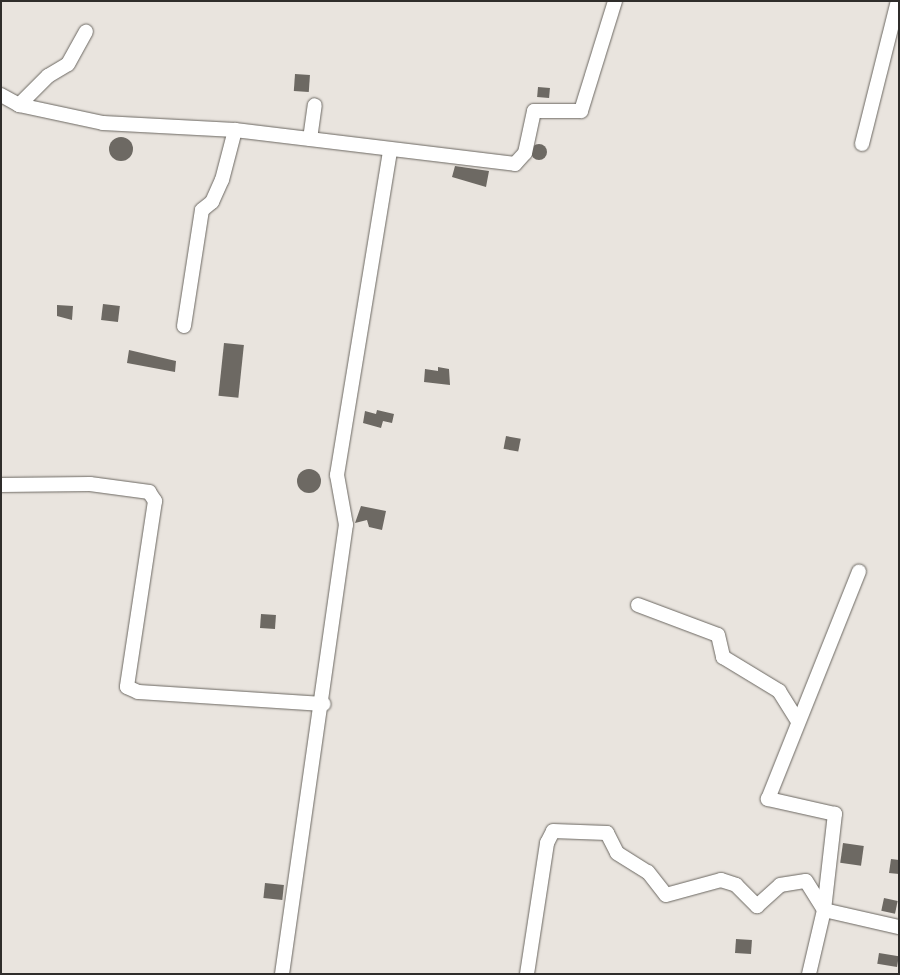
<!DOCTYPE html>
<style>
body{margin:0}
#map{position:relative;width:900px;height:975px;overflow:hidden;background:#e9e4de;font-family:"Source Sans 3",sans-serif}
div>[style]{position:absolute}
[style*='--x']{left:calc(var(--x)*1px);top:calc(var(--y)*1px);width:calc(var(--w)*1px);rotate:calc(var(--a)*1deg)}
.building>*{inset:0;background:#6d6963;transform-origin:0 0}
.round{border-radius:50%}
.roads{filter:drop-shadow(0 0 1px #6b6761) drop-shadow(0 0 1px #6b6761)}
.minor>*{height:14px;margin:-7px;padding:0 7px;transform-origin:7px;border-radius:7px;background:#fff}
span{translate:-50% -50%;white-space:nowrap;text-align:center;line-height:1.15;-webkit-text-stroke:5px #f6f2eb;paint-order:stroke}
.frame{position:absolute;inset:0;border:2px solid #2f2d2b;pointer-events:none}
</style>
<div id="map">
<div class="building">
<div style="left:295px;top:74px;width:15px;height:17px;rotate:4deg"></div>
<div style="left:538px;top:87px;width:12px;height:10px;rotate:5deg"></div>
<div class="round" style="left:109px;top:137px;width:24px;height:24px"></div>
<div class="round" style="left:531px;top:144px;width:16px;height:16px"></div>
<div style="clip-path:polygon(455px 166px,489px 171px,486px 187px,452px 177px)"></div>
<div style="left:103px;top:304px;width:17px;height:16px;rotate:7deg"></div>
<div style="clip-path:polygon(57px 305px,73px 306px,72px 320px,57px 316px)"></div>
<div style="left:224px;top:343px;width:20px;height:53px;rotate:6deg"></div>
<div style="clip-path:polygon(129px 350px,176px 361px,175px 372px,127px 363px)"></div>
<div style="clip-path:polygon(438px 367px,449px 369px,450px 385px,424px 382px,425px 369px,438px 371px)"></div>
<div style="clip-path:polygon(377px 410px,394px 414px,392px 423px,383px 421px,381px 428px,363px 423px,365px 411px,376px 414px)"></div>
<div style="left:506px;top:436px;width:15px;height:13px;rotate:11deg"></div>
<div class="round" style="left:297px;top:469px;width:24px;height:24px"></div>
<div style="clip-path:polygon(361px 506px,386px 511px,382px 530px,369px 527px,367px 520px,355px 523px)"></div>
<div style="left:261px;top:614px;width:15px;height:14px;rotate:4deg"></div>
<div style="left:843px;top:843px;width:21px;height:20px;rotate:8deg"></div>
<div style="clip-path:polygon(891px 859px,899px 860px,899px 874px,889px 873px)"></div>
<div style="left:265px;top:883px;width:19px;height:15px;rotate:6deg"></div>
<div style="left:884px;top:898px;width:14px;height:13px;rotate:12deg"></div>
<div style="left:736px;top:939px;width:16px;height:14px;rotate:4deg"></div>
<div style="left:879px;top:953px;width:20px;height:11px;rotate:9deg"></div>
</div>
<div class="roads">
<div class="minor">
<div style="--x:1;--y:95;--w:21;--a:29"></div>
<div style="--x:19;--y:105;--w:41;--a:-45"></div>
<div style="--x:48;--y:76;--w:23;--a:-31"></div>
<div style="--x:68;--y:64;--w:37;--a:-61"></div>
<div style="--x:19;--y:105;--w:86;--a:12.1"></div>
<div style="--x:103;--y:123;--w:132;--a:3"></div>
<div style="--x:235;--y:130;--w:282;--a:6.9"></div>
<div style="--x:515;--y:164;--w:15;--a:-48"></div>
<div style="--x:525;--y:153;--w:43;--a:-77.9"></div>
<div style="--x:534;--y:111;--w:47;--a:0"></div>
<div style="--x:581;--y:111;--w:115;--a:-72.8"></div>
<div style="--x:310;--y:139;--w:34;--a:-82"></div>
<div style="--x:862;--y:144;--w:147;--a:-75.9"></div>
<div style="--x:184;--y:326;--w:117;--a:-81.2"></div>
<div style="--x:202;--y:210;--w:13;--a:-39"></div>
<div style="--x:212;--y:202;--w:24;--a:-66"></div>
<div style="--x:222;--y:180;--w:52;--a:-75.4"></div>
<div style="--x:1;--y:485;--w:89;--a:-0.6"></div>
<div style="--x:90;--y:484;--w:60;--a:7.7"></div>
<div style="--x:149;--y:492;--w:11;--a:56"></div>
<div style="--x:155;--y:501;--w:188;--a:98.6"></div>
<div style="--x:127;--y:687;--w:12;--a:24"></div>
<div style="--x:138;--y:692;--w:186;--a:3.7"></div>
<div style="--x:638;--y:605;--w:85;--a:20.6"></div>
<div style="--x:718;--y:635;--w:23;--a:77"></div>
<div style="--x:723;--y:657;--w:66;--a:31.3"></div>
<div style="--x:779;--y:691;--w:36;--a:58"></div>
<div style="--x:282;--y:974;--w:454;--a:-81.9"></div>
<div style="--x:346;--y:525;--w:51;--a:-100.2"></div>
<div style="--x:337;--y:475;--w:328;--a:-80.7"></div>
<div style="--x:527;--y:974;--w:133;--a:-81.3"></div>
<div style="--x:547;--y:843;--w:13;--a:-63"></div>
<div style="--x:553;--y:831;--w:54;--a:2.1"></div>
<div style="--x:607;--y:833;--w:22;--a:63"></div>
<div style="--x:617;--y:853;--w:36;--a:32"></div>
<div style="--x:648;--y:872;--w:29;--a:52"></div>
<div style="--x:666;--y:895;--w:57;--a:-15.3"></div>
<div style="--x:721;--y:880;--w:16;--a:18"></div>
<div style="--x:736;--y:885;--w:30;--a:45"></div>
<div style="--x:757;--y:906;--w:31;--a:-42"></div>
<div style="--x:780;--y:885;--w:26;--a:-9"></div>
<div style="--x:806;--y:881;--w:34;--a:58"></div>
<div style="--x:824;--y:910;--w:77;--a:12.8"></div>
<div style="--x:809;--y:974;--w:66;--a:-76.8"></div>
<div style="--x:824;--y:910;--w:97;--a:-83.5"></div>
<div style="--x:835;--y:814;--w:69;--a:-167.4"></div>
<div style="--x:768;--y:799;--w:245;--a:-68.2"></div>
</div>
</div>
<div class="frame"></div>
</div>
